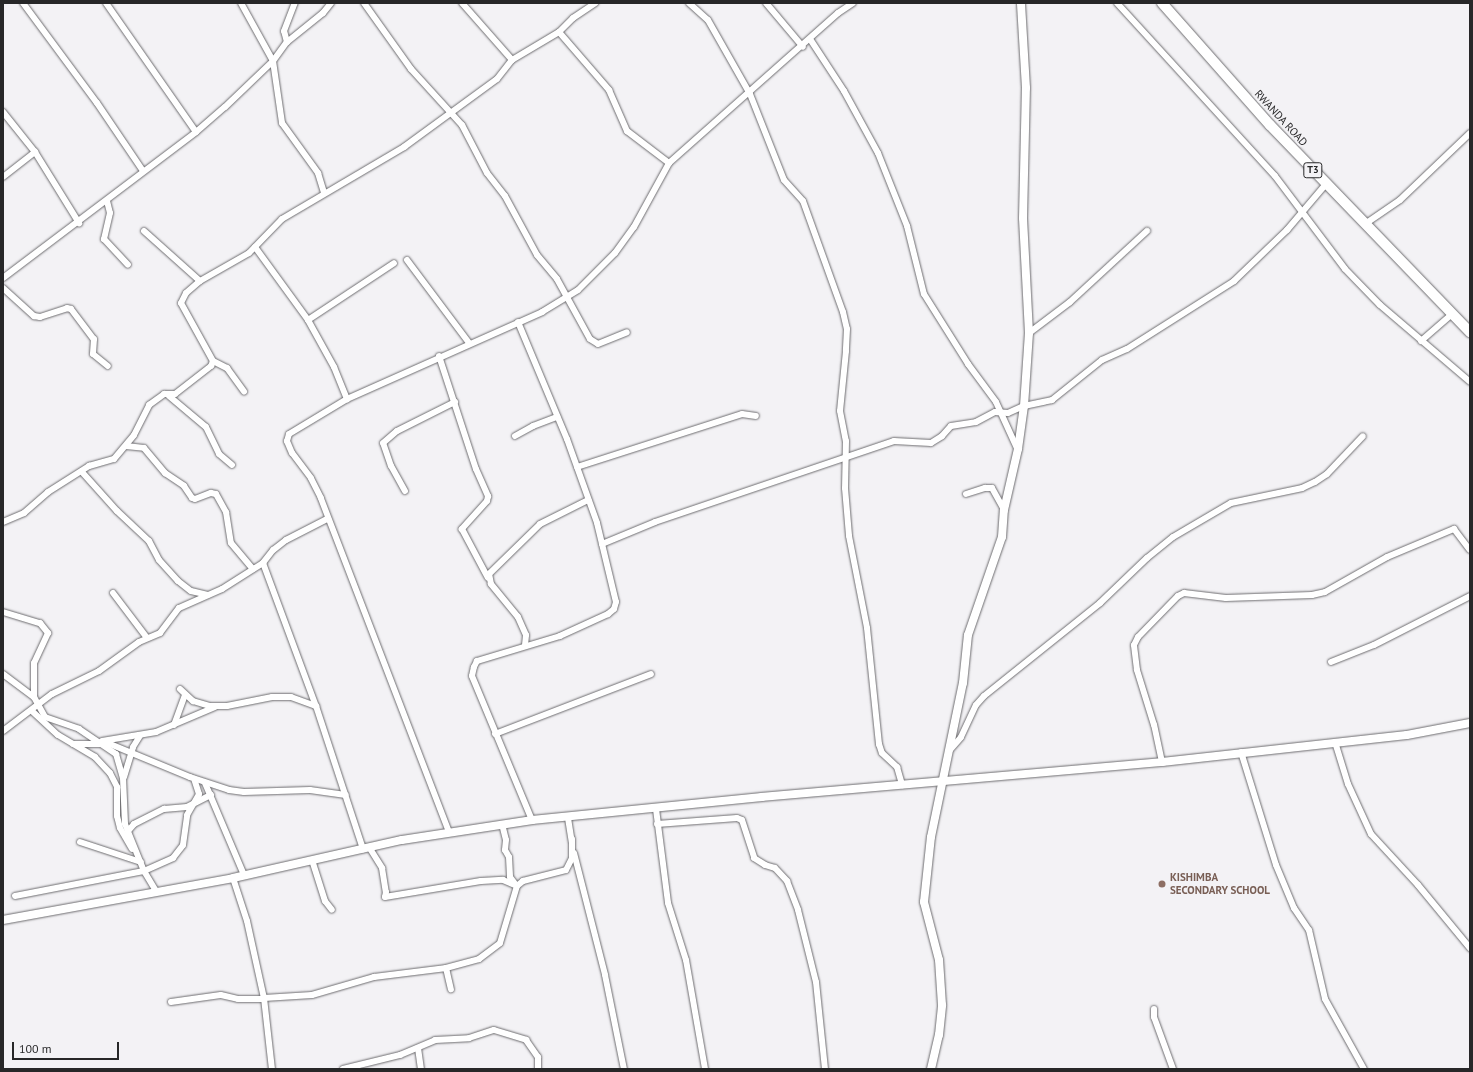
<!DOCTYPE html>
<style>
body{margin:0}
#map{position:relative;width:1473px;height:1072px;overflow:hidden;background:#f3f2f5;font-family:"PT Sans",sans-serif}
div>[style]{position:absolute}
[style*='--x']{left:calc(var(--x)*1px);top:calc(var(--y)*1px);width:calc(var(--w)*1px);rotate:calc(var(--a)*1deg)}
.roads{filter:drop-shadow(0 0 1px #6d6c6f) drop-shadow(0 0 1px #6d6c6f)}
.minor>*{height:6px;margin:-3px;padding:0 3px;transform-origin:3px;border-radius:3px;background:#fff}
.tertiary>*{height:8px;margin:-4px;padding:0 4px;transform-origin:4px;border-radius:4px;background:#fff}
.trunk>*{height:10px;margin:-5px;padding:0 5px;transform-origin:5px;border-radius:5px;background:#fff}
.dots>*{width:11px;height:11px;translate:-50% -50%;box-sizing:border-box;border:2px solid #f3f2f5;border-radius:50%}
span{translate:-50% -50%;white-space:nowrap;text-align:center;line-height:1.15;-webkit-text-stroke:4px #f3f2f5;paint-order:stroke}
.shield-label span{padding:1px 3px;background:#f3f2f5;border:1px solid;border-radius:3px;-webkit-text-stroke-width:0}
.shield-label{font-size:10px;color:#272728;font-weight:700}
.street-label{font-size:11px;color:#272728}
.education-label{font-size:11px;color:#785e54;font-weight:700}
.left{translate:0 -50%;text-align:left}
.frame{position:absolute;inset:0;border:4px solid #272728;pointer-events:none}
.scale{position:absolute;left:12px;top:1042px;width:107px;height:18px;box-sizing:border-box;border:2px solid #272728;border-top:0;padding-left:5px;font-size:12px;line-height:14px;white-space:nowrap;color:#272728;-webkit-text-stroke:3px #f3f2f5;paint-order:stroke}
</style>
<div id="map">
<div class="roads">
<div class="minor">
<div style="--x:23;--y:3;--w:124;--a:53.5"></div>
<div style="--x:97;--y:103;--w:82;--a:55.9"></div>
<div style="--x:106;--y:3;--w:157;--a:55.1"></div>
<div style="--x:241;--y:3;--w:66;--a:61.1"></div>
<div style="--x:273;--y:61;--w:63;--a:81.7"></div>
<div style="--x:282;--y:123;--w:62;--a:54.2"></div>
<div style="--x:318;--y:173;--w:21;--a:73"></div>
<div style="--x:364;--y:3;--w:81;--a:54.5"></div>
<div style="--x:411;--y:69;--w:76;--a:47.7"></div>
<div style="--x:462;--y:125;--w:54;--a:62.5"></div>
<div style="--x:487;--y:173;--w:29;--a:52"></div>
<div style="--x:505;--y:196;--w:67;--a:61.5"></div>
<div style="--x:537;--y:255;--w:31;--a:50"></div>
<div style="--x:557;--y:279;--w:68;--a:61.2"></div>
<div style="--x:590;--y:339;--w:9;--a:32"></div>
<div style="--x:598;--y:344;--w:31;--a:-22"></div>
<div style="--x:462;--y:3;--w:76;--a:48.7"></div>
<div style="--x:512;--y:60;--w:55;--a:-30.8"></div>
<div style="--x:559;--y:32;--w:20;--a:-45"></div>
<div style="--x:573;--y:18;--w:27;--a:-34"></div>
<div style="--x:689;--y:3;--w:25;--a:42"></div>
<div style="--x:708;--y:20;--w:85;--a:60.4"></div>
<div style="--x:750;--y:94;--w:92;--a:68.4"></div>
<div style="--x:784;--y:180;--w:28;--a:48"></div>
<div style="--x:803;--y:201;--w:118;--a:70.2"></div>
<div style="--x:843;--y:312;--w:17;--a:77"></div>
<div style="--x:847;--y:329;--w:22;--a:93"></div>
<div style="--x:846;--y:351;--w:60;--a:95.7"></div>
<div style="--x:840;--y:411;--w:31;--a:79"></div>
<div style="--x:846;--y:441;--w:47;--a:91.2"></div>
<div style="--x:845;--y:488;--w:48;--a:85.2"></div>
<div style="--x:849;--y:536;--w:94;--a:78.9"></div>
<div style="--x:867;--y:628;--w:117;--a:84.1"></div>
<div style="--x:879;--y:744;--w:9;--a:72"></div>
<div style="--x:882;--y:753;--w:21;--a:43"></div>
<div style="--x:897;--y:767;--w:19;--a:74"></div>
<div style="--x:766;--y:3;--w:57;--a:49.9"></div>
<div style="--x:1117;--y:3;--w:234;--a:47.6"></div>
<div style="--x:1275;--y:176;--w:116;--a:53"></div>
<div style="--x:1345;--y:269;--w:50;--a:45.8"></div>
<div style="--x:1380;--y:305;--w:118;--a:40.5"></div>
<div style="--x:559;--y:32;--w:77;--a:49.2"></div>
<div style="--x:609;--y:90;--w:45;--a:66.3"></div>
<div style="--x:627;--y:131;--w:53;--a:37.3"></div>
<div style="--x:810;--y:39;--w:62;--a:56.8"></div>
<div style="--x:844;--y:91;--w:71;--a:61.3"></div>
<div style="--x:878;--y:153;--w:79;--a:68.3"></div>
<div style="--x:907;--y:226;--w:70;--a:76"></div>
<div style="--x:924;--y:294;--w:83;--a:57.8"></div>
<div style="--x:968;--y:364;--w:47;--a:53.6"></div>
<div style="--x:996;--y:402;--w:51;--a:65.5"></div>
<div style="--x:287;--y:42;--w:11;--a:-105"></div>
<div style="--x:284;--y:31;--w:30;--a:-69"></div>
<div style="--x:3;--y:112;--w:51;--a:51.3"></div>
<div style="--x:35;--y:152;--w:84;--a:58.2"></div>
<div style="--x:3;--y:177;--w:41;--a:-38"></div>
<div style="--x:107;--y:201;--w:12;--a:76"></div>
<div style="--x:110;--y:213;--w:27;--a:103"></div>
<div style="--x:104;--y:239;--w:35;--a:47"></div>
<div style="--x:1365;--y:224;--w:42;--a:-34.4"></div>
<div style="--x:1400;--y:200;--w:97;--a:-43.7"></div>
<div style="--x:144;--y:231;--w:75;--a:41.8"></div>
<div style="--x:255;--y:247;--w:90;--a:54"></div>
<div style="--x:308;--y:320;--w:54;--a:61"></div>
<div style="--x:334;--y:367;--w:35;--a:68"></div>
<div style="--x:407;--y:260;--w:104;--a:53.2"></div>
<div style="--x:3;--y:278;--w:242;--a:-37.1"></div>
<div style="--x:196;--y:132;--w:38;--a:-41"></div>
<div style="--x:225;--y:107;--w:66;--a:-43.8"></div>
<div style="--x:273;--y:61;--w:24;--a:-54"></div>
<div style="--x:287;--y:42;--w:46;--a:-38.9"></div>
<div style="--x:323;--y:13;--w:13;--a:-51"></div>
<div style="--x:3;--y:288;--w:42;--a:42.1"></div>
<div style="--x:34;--y:316;--w:6;--a:9"></div>
<div style="--x:40;--y:317;--w:28;--a:-18"></div>
<div style="--x:67;--y:308;--w:4;--a:14"></div>
<div style="--x:71;--y:309;--w:38;--a:53"></div>
<div style="--x:94;--y:339;--w:15;--a:94"></div>
<div style="--x:93;--y:354;--w:19;--a:39"></div>
<div style="--x:308;--y:320;--w:103;--a:-33.5"></div>
<div style="--x:518;--y:322;--w:127;--a:67.3"></div>
<div style="--x:567;--y:439;--w:89;--a:70.3"></div>
<div style="--x:597;--y:523;--w:81;--a:76.5"></div>
<div style="--x:616;--y:602;--w:7;--a:106"></div>
<div style="--x:614;--y:609;--w:8;--a:140"></div>
<div style="--x:608;--y:614;--w:53;--a:155.4"></div>
<div style="--x:560;--y:636;--w:87;--a:163.2"></div>
<div style="--x:477;--y:661;--w:7;--a:117"></div>
<div style="--x:474;--y:667;--w:9;--a:103"></div>
<div style="--x:472;--y:676;--w:156;--a:67.4"></div>
<div style="--x:1029;--y:333;--w:51;--a:-37.1"></div>
<div style="--x:1070;--y:302;--w:105;--a:-42.7"></div>
<div style="--x:1421;--y:341;--w:40;--a:-41"></div>
<div style="--x:439;--y:356;--w:119;--a:71.9"></div>
<div style="--x:476;--y:469;--w:30;--a:66"></div>
<div style="--x:488;--y:496;--w:5;--a:101"></div>
<div style="--x:487;--y:501;--w:38;--a:132"></div>
<div style="--x:462;--y:529;--w:55;--a:62"></div>
<div style="--x:213;--y:361;--w:16;--a:27"></div>
<div style="--x:227;--y:368;--w:29;--a:54"></div>
<div style="--x:169;--y:396;--w:48;--a:40"></div>
<div style="--x:206;--y:427;--w:30;--a:64"></div>
<div style="--x:219;--y:454;--w:17;--a:40"></div>
<div style="--x:515;--y:436;--w:21;--a:-29"></div>
<div style="--x:533;--y:426;--w:26;--a:-21"></div>
<div style="--x:126;--y:446;--w:18;--a:6"></div>
<div style="--x:144;--y:448;--w:33;--a:50"></div>
<div style="--x:165;--y:473;--w:23;--a:34"></div>
<div style="--x:184;--y:486;--w:14;--a:56"></div>
<div style="--x:192;--y:498;--w:3;--a:18"></div>
<div style="--x:195;--y:499;--w:17;--a:-21"></div>
<div style="--x:211;--y:493;--w:5;--a:11"></div>
<div style="--x:216;--y:494;--w:21;--a:61"></div>
<div style="--x:226;--y:512;--w:31;--a:81"></div>
<div style="--x:231;--y:543;--w:34;--a:50"></div>
<div style="--x:577;--y:467;--w:173;--a:-17.8"></div>
<div style="--x:742;--y:414;--w:14;--a:8"></div>
<div style="--x:82;--y:472;--w:52;--a:48.1"></div>
<div style="--x:117;--y:511;--w:44;--a:43.2"></div>
<div style="--x:149;--y:541;--w:21;--a:62"></div>
<div style="--x:159;--y:560;--w:28;--a:48"></div>
<div style="--x:178;--y:581;--w:16;--a:38"></div>
<div style="--x:191;--y:591;--w:17;--a:13"></div>
<div style="--x:405;--y:491;--w:29;--a:-119"></div>
<div style="--x:391;--y:466;--w:24;--a:-109"></div>
<div style="--x:383;--y:443;--w:18;--a:-41"></div>
<div style="--x:397;--y:431;--w:65;--a:-26.6"></div>
<div style="--x:966;--y:494;--w:20;--a:-18"></div>
<div style="--x:985;--y:488;--w:7;--a:0"></div>
<div style="--x:992;--y:488;--w:25;--a:61"></div>
<div style="--x:327;--y:519;--w:46;--a:152.9"></div>
<div style="--x:286;--y:540;--w:16;--a:142"></div>
<div style="--x:273;--y:550;--w:16;--a:128"></div>
<div style="--x:263;--y:563;--w:153;--a:69.7"></div>
<div style="--x:316;--y:706;--w:151;--a:71.8"></div>
<div style="--x:3;--y:522;--w:23;--a:-23"></div>
<div style="--x:24;--y:513;--w:32;--a:-41"></div>
<div style="--x:48;--y:492;--w:49;--a:-32.4"></div>
<div style="--x:89;--y:466;--w:26;--a:-16"></div>
<div style="--x:114;--y:459;--w:31;--a:-50"></div>
<div style="--x:134;--y:435;--w:34;--a:-63"></div>
<div style="--x:149;--y:405;--w:19;--a:-36"></div>
<div style="--x:164;--y:394;--w:11;--a:0"></div>
<div style="--x:175;--y:394;--w:46;--a:-37.9"></div>
<div style="--x:211;--y:366;--w:5;--a:-68"></div>
<div style="--x:213;--y:361;--w:66;--a:-118.9"></div>
<div style="--x:181;--y:303;--w:11;--a:-63"></div>
<div style="--x:186;--y:293;--w:18;--a:-41"></div>
<div style="--x:200;--y:281;--w:56;--a:-29.7"></div>
<div style="--x:249;--y:253;--w:47;--a:-45.9"></div>
<div style="--x:282;--y:219;--w:142;--a:-30.5"></div>
<div style="--x:404;--y:147;--w:115;--a:-36.2"></div>
<div style="--x:497;--y:79;--w:24;--a:-52"></div>
<div style="--x:602;--y:544;--w:57;--a:-22.5"></div>
<div style="--x:655;--y:522;--w:252;--a:-18.7"></div>
<div style="--x:894;--y:441;--w:37;--a:3"></div>
<div style="--x:931;--y:443;--w:13;--a:-32"></div>
<div style="--x:942;--y:436;--w:13;--a:-48"></div>
<div style="--x:951;--y:426;--w:25;--a:-9"></div>
<div style="--x:976;--y:422;--w:21;--a:-28"></div>
<div style="--x:995;--y:412;--w:13;--a:4"></div>
<div style="--x:1008;--y:413;--w:17;--a:-24"></div>
<div style="--x:1024;--y:406;--w:29;--a:-12"></div>
<div style="--x:1052;--y:400;--w:64;--a:-38.7"></div>
<div style="--x:1102;--y:360;--w:27;--a:-24"></div>
<div style="--x:1127;--y:349;--w:127;--a:-32.4"></div>
<div style="--x:1234;--y:281;--w:74;--a:-43.9"></div>
<div style="--x:1287;--y:230;--w:60;--a:-49.7"></div>
<div style="--x:113;--y:593;--w:56;--a:52.9"></div>
<div style="--x:3;--y:612;--w:39;--a:17"></div>
<div style="--x:40;--y:623;--w:13;--a:51"></div>
<div style="--x:48;--y:633;--w:33;--a:115"></div>
<div style="--x:34;--y:663;--w:34;--a:90"></div>
<div style="--x:525;--y:645;--w:10;--a:-84"></div>
<div style="--x:526;--y:635;--w:20;--a:-114"></div>
<div style="--x:518;--y:617;--w:43;--a:-129.3"></div>
<div style="--x:491;--y:584;--w:10;--a:-101"></div>
<div style="--x:489;--y:574;--w:71;--a:-44.4"></div>
<div style="--x:540;--y:524;--w:54;--a:-26.6"></div>
<div style="--x:1331;--y:662;--w:46;--a:-21.6"></div>
<div style="--x:1374;--y:645;--w:108;--a:-27"></div>
<div style="--x:3;--y:674;--w:39;--a:37"></div>
<div style="--x:34;--y:697;--w:23;--a:61"></div>
<div style="--x:45;--y:717;--w:36;--a:19"></div>
<div style="--x:79;--y:729;--w:45;--a:34"></div>
<div style="--x:116;--y:754;--w:25;--a:74"></div>
<div style="--x:123;--y:778;--w:46;--a:87.5"></div>
<div style="--x:125;--y:824;--w:51;--a:68"></div>
<div style="--x:144;--y:871;--w:23;--a:59"></div>
<div style="--x:180;--y:689;--w:18;--a:43"></div>
<div style="--x:193;--y:701;--w:17;--a:17"></div>
<div style="--x:209;--y:706;--w:18;--a:0"></div>
<div style="--x:227;--y:706;--w:46;--a:-11.3"></div>
<div style="--x:272;--y:697;--w:19;--a:0"></div>
<div style="--x:291;--y:697;--w:27;--a:20"></div>
<div style="--x:32;--y:711;--w:35;--a:43"></div>
<div style="--x:58;--y:735;--w:43;--a:30.7"></div>
<div style="--x:95;--y:757;--w:22;--a:47"></div>
<div style="--x:110;--y:773;--w:16;--a:63"></div>
<div style="--x:117;--y:787;--w:29;--a:90"></div>
<div style="--x:117;--y:816;--w:12;--a:76"></div>
<div style="--x:120;--y:828;--w:24;--a:60"></div>
<div style="--x:174;--y:725;--w:32;--a:-70"></div>
<div style="--x:3;--y:731;--w:61;--a:-37.1"></div>
<div style="--x:52;--y:694;--w:52;--a:-26.1"></div>
<div style="--x:99;--y:671;--w:49;--a:-35.9"></div>
<div style="--x:139;--y:642;--w:23;--a:-23"></div>
<div style="--x:160;--y:633;--w:31;--a:-53"></div>
<div style="--x:179;--y:608;--w:47;--a:-23.8"></div>
<div style="--x:222;--y:589;--w:49;--a:-32.4"></div>
<div style="--x:495;--y:734;--w:167;--a:-21"></div>
<div style="--x:102;--y:741;--w:55;--a:-9.5"></div>
<div style="--x:156;--y:732;--w:64;--a:-23"></div>
<div style="--x:1335;--y:742;--w:44;--a:72.8"></div>
<div style="--x:1348;--y:784;--w:55;--a:65.3"></div>
<div style="--x:1371;--y:834;--w:69;--a:47.3"></div>
<div style="--x:1418;--y:885;--w:82;--a:50.5"></div>
<div style="--x:73;--y:744;--w:37;--a:0"></div>
<div style="--x:110;--y:744;--w:87;--a:22.4"></div>
<div style="--x:190;--y:777;--w:41;--a:18.4"></div>
<div style="--x:229;--y:790;--w:15;--a:8"></div>
<div style="--x:244;--y:792;--w:66;--a:-1.7"></div>
<div style="--x:310;--y:790;--w:36;--a:8"></div>
<div style="--x:949;--y:751;--w:18;--a:-49"></div>
<div style="--x:961;--y:737;--w:35;--a:-65"></div>
<div style="--x:976;--y:705;--w:12;--a:-48"></div>
<div style="--x:984;--y:696;--w:149;--a:-38.7"></div>
<div style="--x:1100;--y:603;--w:65;--a:-43.8"></div>
<div style="--x:1147;--y:558;--w:33;--a:-39"></div>
<div style="--x:1173;--y:537;--w:67;--a:-30.4"></div>
<div style="--x:1231;--y:503;--w:73;--a:-11.9"></div>
<div style="--x:1302;--y:488;--w:14;--a:-25"></div>
<div style="--x:1315;--y:482;--w:14;--a:-34"></div>
<div style="--x:1327;--y:474;--w:52;--a:-46.5"></div>
<div style="--x:1241;--y:752;--w:118;--a:72.8"></div>
<div style="--x:1276;--y:865;--w:47;--a:67.3"></div>
<div style="--x:1294;--y:908;--w:27;--a:56"></div>
<div style="--x:1309;--y:930;--w:71;--a:76.9"></div>
<div style="--x:1325;--y:999;--w:80;--a:60.9"></div>
<div style="--x:1162;--y:762;--w:38;--a:-102"></div>
<div style="--x:1154;--y:725;--w:58;--a:-107.2"></div>
<div style="--x:1137;--y:670;--w:25;--a:-97"></div>
<div style="--x:1134;--y:645;--w:9;--a:-63"></div>
<div style="--x:1138;--y:637;--w:57;--a:-45.7"></div>
<div style="--x:1178;--y:596;--w:7;--a:-27"></div>
<div style="--x:1184;--y:593;--w:42;--a:6.8"></div>
<div style="--x:1226;--y:598;--w:86;--a:-2"></div>
<div style="--x:1312;--y:595;--w:13;--a:-13"></div>
<div style="--x:1325;--y:592;--w:71;--a:-29.4"></div>
<div style="--x:1387;--y:557;--w:73;--a:-22.7"></div>
<div style="--x:1454;--y:529;--w:26;--a:53"></div>
<div style="--x:124;--y:777;--w:31;--a:-73"></div>
<div style="--x:133;--y:747;--w:13;--a:-58"></div>
<div style="--x:205;--y:783;--w:100;--a:67"></div>
<div style="--x:656;--y:809;--w:95;--a:82.7"></div>
<div style="--x:668;--y:903;--w:60;--a:72.5"></div>
<div style="--x:686;--y:960;--w:111;--a:80.1"></div>
<div style="--x:568;--y:818;--w:24;--a:81"></div>
<div style="--x:502;--y:824;--w:16;--a:76"></div>
<div style="--x:506;--y:840;--w:10;--a:96"></div>
<div style="--x:505;--y:850;--w:8;--a:60"></div>
<div style="--x:509;--y:857;--w:20;--a:87"></div>
<div style="--x:510;--y:877;--w:10;--a:53"></div>
<div style="--x:657;--y:824;--w:80;--a:-4.3"></div>
<div style="--x:737;--y:818;--w:5;--a:22"></div>
<div style="--x:742;--y:820;--w:40;--a:72"></div>
<div style="--x:754;--y:858;--w:13;--a:32"></div>
<div style="--x:765;--y:865;--w:10;--a:17"></div>
<div style="--x:775;--y:868;--w:18;--a:47"></div>
<div style="--x:787;--y:881;--w:31;--a:69"></div>
<div style="--x:798;--y:910;--w:74;--a:76"></div>
<div style="--x:816;--y:982;--w:87;--a:84.1"></div>
<div style="--x:128;--y:831;--w:9;--a:-49"></div>
<div style="--x:134;--y:824;--w:34;--a:-27"></div>
<div style="--x:164;--y:809;--w:23;--a:-5"></div>
<div style="--x:187;--y:807;--w:27;--a:-27"></div>
<div style="--x:449;--y:832;--w:358;--a:-111"></div>
<div style="--x:321;--y:498;--w:22;--a:-117"></div>
<div style="--x:311;--y:478;--w:31;--a:-127"></div>
<div style="--x:292;--y:453;--w:13;--a:-113"></div>
<div style="--x:287;--y:441;--w:7;--a:-74"></div>
<div style="--x:289;--y:434;--w:68;--a:-31.1"></div>
<div style="--x:347;--y:399;--w:214;--a:-24"></div>
<div style="--x:542;--y:312;--w:42;--a:-31.4"></div>
<div style="--x:578;--y:290;--w:52;--a:-45"></div>
<div style="--x:615;--y:253;--w:32;--a:-54"></div>
<div style="--x:634;--y:227;--w:73;--a:-61.3"></div>
<div style="--x:669;--y:163;--w:226;--a:-41.6"></div>
<div style="--x:838;--y:13;--w:18;--a:-34"></div>
<div style="--x:80;--y:842;--w:64;--a:18.2"></div>
<div style="--x:369;--y:847;--w:25;--a:58"></div>
<div style="--x:382;--y:868;--w:24;--a:81"></div>
<div style="--x:386;--y:892;--w:5;--a:101"></div>
<div style="--x:385;--y:897;--w:97;--a:-9.5"></div>
<div style="--x:481;--y:881;--w:22;--a:-3"></div>
<div style="--x:503;--y:880;--w:15;--a:23"></div>
<div style="--x:574;--y:853;--w:126;--a:75.7"></div>
<div style="--x:605;--y:975;--w:96;--a:78.6"></div>
<div style="--x:312;--y:860;--w:43;--a:72.4"></div>
<div style="--x:325;--y:901;--w:11;--a:52"></div>
<div style="--x:233;--y:878;--w:45;--a:72"></div>
<div style="--x:247;--y:921;--w:79;--a:77.6"></div>
<div style="--x:264;--y:998;--w:71;--a:83.6"></div>
<div style="--x:15;--y:896;--w:131;--a:-11"></div>
<div style="--x:144;--y:871;--w:32;--a:-24"></div>
<div style="--x:173;--y:858;--w:16;--a:-52"></div>
<div style="--x:183;--y:845;--w:30;--a:-82"></div>
<div style="--x:187;--y:815;--w:24;--a:-60"></div>
<div style="--x:199;--y:794;--w:16;--a:-108"></div>
<div style="--x:446;--y:968;--w:22;--a:77"></div>
<div style="--x:264;--y:998;--w:48;--a:-3.6"></div>
<div style="--x:312;--y:995;--w:65;--a:-16.2"></div>
<div style="--x:374;--y:977;--w:73;--a:-7.1"></div>
<div style="--x:446;--y:968;--w:34;--a:-15"></div>
<div style="--x:479;--y:959;--w:26;--a:-37"></div>
<div style="--x:500;--y:943;--w:59;--a:-73.4"></div>
<div style="--x:517;--y:886;--w:8;--a:-40"></div>
<div style="--x:523;--y:881;--w:44;--a:-14.3"></div>
<div style="--x:566;--y:870;--w:13;--a:-63"></div>
<div style="--x:572;--y:858;--w:19;--a:-90"></div>
<div style="--x:171;--y:1002;--w:50;--a:-8"></div>
<div style="--x:221;--y:995;--w:17;--a:13"></div>
<div style="--x:238;--y:999;--w:26;--a:0"></div>
<div style="--x:1154;--y:1009;--w:8;--a:90"></div>
<div style="--x:1154;--y:1017;--w:55;--a:69.9"></div>
<div style="--x:418;--y:1048;--w:21;--a:82"></div>
<div style="--x:343;--y:1069;--w:59;--a:-13.8"></div>
<div style="--x:400;--y:1055;--w:38;--a:-23"></div>
<div style="--x:435;--y:1040;--w:34;--a:-3"></div>
<div style="--x:469;--y:1038;--w:26;--a:-18"></div>
<div style="--x:494;--y:1030;--w:34;--a:17"></div>
<div style="--x:526;--y:1040;--w:21;--a:55"></div>
<div style="--x:538;--y:1057;--w:12;--a:90"></div>
</div>
<div class="tertiary">
<div style="--x:3;--y:920;--w:234;--a:-10.3"></div>
<div style="--x:233;--y:878;--w:173;--a:-12.7"></div>
<div style="--x:402;--y:840;--w:132;--a:-8.7"></div>
<div style="--x:532;--y:820;--w:231;--a:-5.7"></div>
<div style="--x:762;--y:797;--w:402;--a:-5"></div>
<div style="--x:1162;--y:762;--w:246;--a:-6.3"></div>
<div style="--x:1407;--y:735;--w:64;--a:-10.8"></div>
<div style="--x:931;--y:1069;--w:35;--a:-77"></div>
<div style="--x:939;--y:1035;--w:30;--a:-84"></div>
<div style="--x:942;--y:1005;--w:45;--a:-93.8"></div>
<div style="--x:939;--y:960;--w:60;--a:-104.5"></div>
<div style="--x:924;--y:902;--w:65;--a:-83.9"></div>
<div style="--x:931;--y:837;--w:157;--a:-78.3"></div>
<div style="--x:963;--y:683;--w:48;--a:-84.1"></div>
<div style="--x:968;--y:635;--w:104;--a:-70.9"></div>
<div style="--x:1002;--y:537;--w:27;--a:-86"></div>
<div style="--x:1004;--y:510;--w:63;--a:-77.1"></div>
<div style="--x:1018;--y:449;--w:43;--a:-82.1"></div>
<div style="--x:1024;--y:406;--w:73;--a:-86.1"></div>
<div style="--x:1029;--y:333;--w:115;--a:-93"></div>
<div style="--x:1023;--y:218;--w:130;--a:-88.7"></div>
<div style="--x:1026;--y:88;--w:85;--a:-93.4"></div>
</div>
<div class="trunk">
<div style="--x:1162;--y:3;--w:163;--a:48.5"></div>
<div style="--x:1270;--y:125;--w:288;--a:46"></div>
</div>
</div>
<div class="dots">
<div style="left:1162px;top:884px;background:#8d6e63"></div>
</div>
<div class="shield-label">
<span style="left:1313px;top:170px">T3</span>
</div>
<div class="street-label">
<span style="left:1281px;top:118px;rotate:47deg">RWANDA ROAD</span>
</div>
<div class="education-label">
<span class="left" style="left:1170px;top:884px">KISHIMBA<br>SECONDARY SCHOOL</span>
</div>
<div class="frame"></div>
<div class="scale">100 m</div>
</div>
